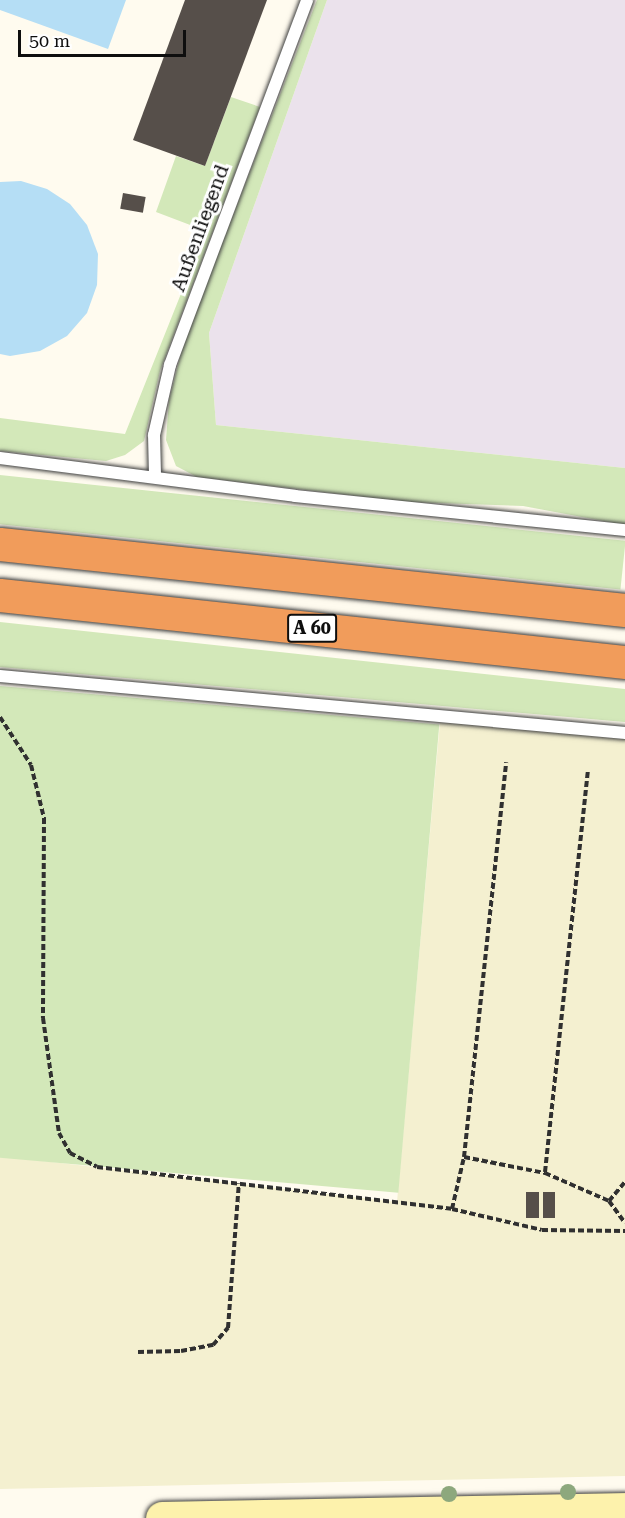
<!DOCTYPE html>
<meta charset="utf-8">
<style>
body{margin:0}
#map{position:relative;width:625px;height:1518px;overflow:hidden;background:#fffbef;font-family:"Roboto Serif",serif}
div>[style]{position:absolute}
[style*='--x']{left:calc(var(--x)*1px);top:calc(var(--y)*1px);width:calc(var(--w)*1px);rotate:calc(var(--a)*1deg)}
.industrial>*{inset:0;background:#ebe2ec}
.farmland>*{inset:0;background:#f4f0d0}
.green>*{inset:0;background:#d3e8b9;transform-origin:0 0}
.water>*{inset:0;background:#b5def5}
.building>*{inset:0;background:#564f4a;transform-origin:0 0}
.path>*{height:4px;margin-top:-2px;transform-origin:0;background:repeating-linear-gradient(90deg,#303030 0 6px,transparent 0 9px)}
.roads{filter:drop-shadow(0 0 2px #414141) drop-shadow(0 0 2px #414141)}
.lane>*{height:12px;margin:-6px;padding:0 6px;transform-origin:6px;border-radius:6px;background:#fff}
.secondary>*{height:33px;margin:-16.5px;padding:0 16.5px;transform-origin:16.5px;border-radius:16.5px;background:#fdf2ac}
.highway>*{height:33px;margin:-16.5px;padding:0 16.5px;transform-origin:16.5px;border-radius:16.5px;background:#f19c5b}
.trees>*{width:16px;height:16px;margin:-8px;border-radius:50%;background:#8da87d}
span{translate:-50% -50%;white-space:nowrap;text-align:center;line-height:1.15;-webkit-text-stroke:6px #fff;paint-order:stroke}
.shield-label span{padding:2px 4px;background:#fff;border:2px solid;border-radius:4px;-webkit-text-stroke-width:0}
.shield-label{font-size:18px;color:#0e0e0e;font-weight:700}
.street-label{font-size:20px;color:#0e0e0e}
.scale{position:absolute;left:18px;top:30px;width:168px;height:27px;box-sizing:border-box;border:3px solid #0e0e0e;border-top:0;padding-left:8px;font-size:18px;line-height:21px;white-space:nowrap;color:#0e0e0e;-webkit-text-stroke:4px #fff;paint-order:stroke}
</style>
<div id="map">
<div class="industrial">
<div style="clip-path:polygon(327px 0,625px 0,625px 468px,216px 425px,209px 333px)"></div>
</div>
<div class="farmland">
<div style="clip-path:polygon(440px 722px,625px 739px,625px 1476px,0 1489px,0 1156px,397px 1202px)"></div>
</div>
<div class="green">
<div style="clip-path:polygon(317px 0,327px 0,209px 333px,216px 425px,625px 468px,625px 525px,523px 506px,407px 502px,197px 477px,176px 466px,166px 440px,169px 400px,185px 338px)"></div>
<div style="clip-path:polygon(231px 97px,260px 107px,160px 371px,144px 441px,125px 455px,106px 461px,0 451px,0 418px,125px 434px,206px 231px,156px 212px,176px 156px,205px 166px)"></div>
<div style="left:0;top:475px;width:629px;height:49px;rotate:6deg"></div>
<div style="clip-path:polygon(0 622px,625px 689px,625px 722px,0 667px)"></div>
<div style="left:0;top:686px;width:441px;height:470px;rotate:5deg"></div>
</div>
<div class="water">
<div style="clip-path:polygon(0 0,126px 0,108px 49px,0 10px)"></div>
<div style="clip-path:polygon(21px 181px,47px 189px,70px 204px,87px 225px,98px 254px,97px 285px,87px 313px,67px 336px,40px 351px,10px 356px,0 354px,0 182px)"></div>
</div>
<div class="building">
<div style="clip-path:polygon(185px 0,267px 0,205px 166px,133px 140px)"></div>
<div style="left:123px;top:193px;width:23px;height:16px;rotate:10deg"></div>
<div style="left:526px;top:1192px;width:13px;height:26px"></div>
<div style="left:543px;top:1192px;width:12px;height:26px"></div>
</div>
<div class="path">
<div style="--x:0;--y:717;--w:57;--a:57.1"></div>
<div style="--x:31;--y:765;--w:55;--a:76.2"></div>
<div style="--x:44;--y:818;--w:200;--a:90.3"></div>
<div style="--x:43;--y:1018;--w:116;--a:82.1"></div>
<div style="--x:59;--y:1133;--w:23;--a:61"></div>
<div style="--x:70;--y:1153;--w:30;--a:27"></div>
<div style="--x:97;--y:1167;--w:357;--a:6.7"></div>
<div style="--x:452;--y:1209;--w:53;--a:-77"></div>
<div style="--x:464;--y:1157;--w:83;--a:11.2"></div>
<div style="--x:545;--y:1173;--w:70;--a:23.6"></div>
<div style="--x:609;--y:1201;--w:27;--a:54"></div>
<div style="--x:464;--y:1157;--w:397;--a:-83.9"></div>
<div style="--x:545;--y:1172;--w:403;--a:-83.9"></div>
<div style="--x:609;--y:1201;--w:25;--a:-50"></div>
<div style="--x:452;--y:1209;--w:92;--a:13.1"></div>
<div style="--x:542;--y:1230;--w:83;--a:0.7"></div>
<div style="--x:138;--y:1352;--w:43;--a:-1.3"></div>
<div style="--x:181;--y:1351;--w:33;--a:-11"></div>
<div style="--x:213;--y:1345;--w:23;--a:-49"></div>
<div style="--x:228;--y:1328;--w:145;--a:-85.7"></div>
</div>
<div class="roads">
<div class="lane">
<div style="--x:0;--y:458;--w:297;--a:7.3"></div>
<div style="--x:295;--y:496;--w:332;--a:5.9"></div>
<div style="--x:155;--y:475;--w:40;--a:-91.4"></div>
<div style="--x:154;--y:435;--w:72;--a:-77.1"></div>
<div style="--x:170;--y:365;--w:390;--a:-69.4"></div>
<div style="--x:0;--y:676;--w:628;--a:5.21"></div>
</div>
<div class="secondary">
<div style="--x:162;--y:1518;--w:463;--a:-1.1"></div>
</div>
<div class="highway">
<div style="--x:0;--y:544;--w:628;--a:6.03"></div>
<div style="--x:0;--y:595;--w:629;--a:6.12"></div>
</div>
</div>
<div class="trees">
<div style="left:568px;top:1492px"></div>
<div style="left:449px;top:1494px"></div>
</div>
<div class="shield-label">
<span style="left:312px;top:628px">A 60</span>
</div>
<div class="street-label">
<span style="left:200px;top:228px;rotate:-70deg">Außenliegend</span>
</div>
<div class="scale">50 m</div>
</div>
